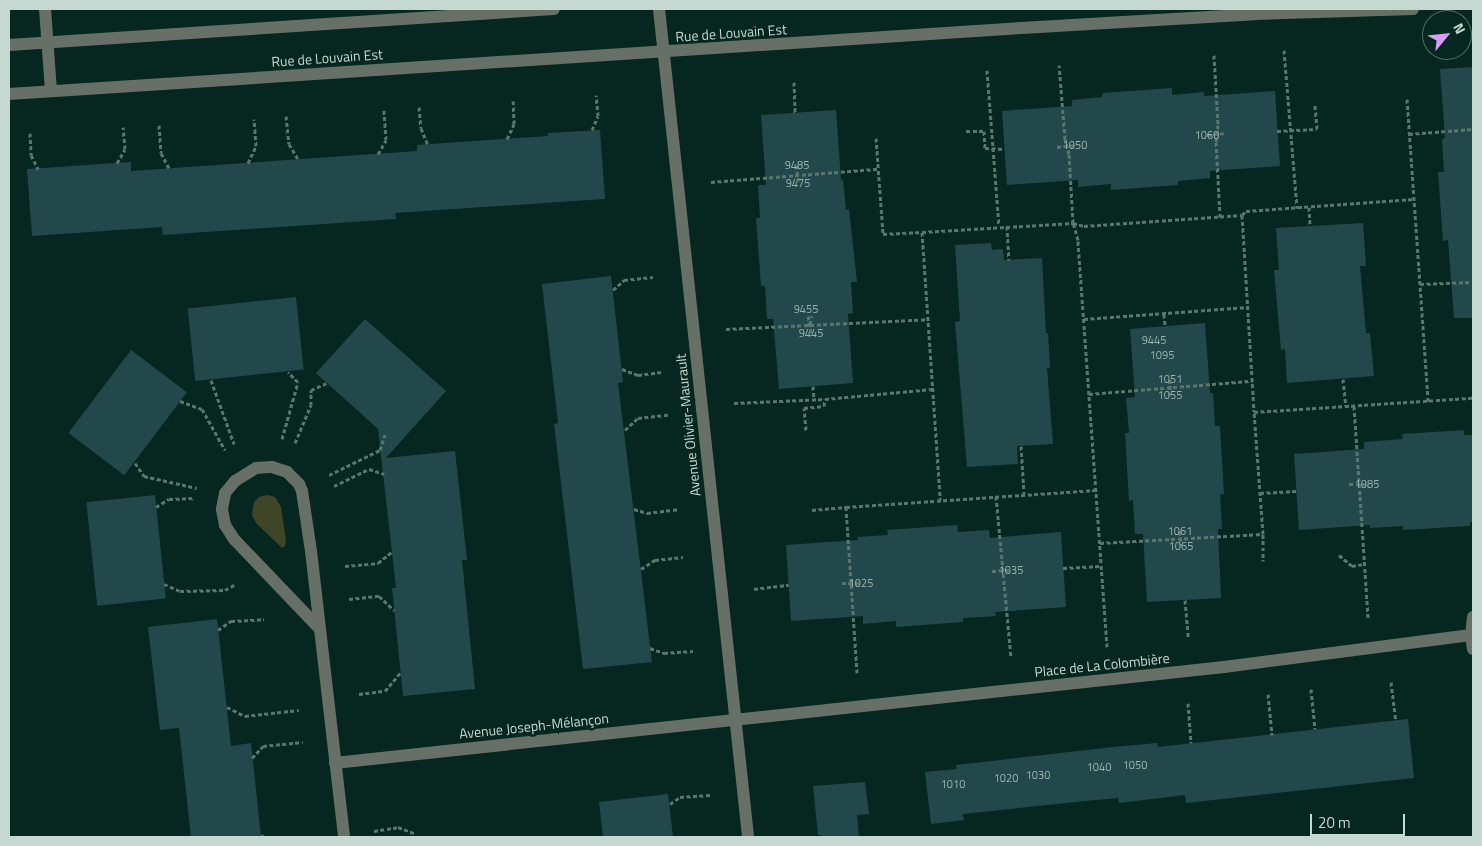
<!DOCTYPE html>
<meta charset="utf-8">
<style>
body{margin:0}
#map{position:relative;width:1482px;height:846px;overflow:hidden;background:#05271f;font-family:"Titillium Web",sans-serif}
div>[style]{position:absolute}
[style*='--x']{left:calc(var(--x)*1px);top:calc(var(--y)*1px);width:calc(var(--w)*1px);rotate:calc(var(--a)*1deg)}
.green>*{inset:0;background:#3f4527}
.building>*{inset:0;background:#23484b;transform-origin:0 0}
.path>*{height:3px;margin-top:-1.5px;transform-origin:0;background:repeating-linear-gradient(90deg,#5a766e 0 4px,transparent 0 6.5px)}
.minor>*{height:12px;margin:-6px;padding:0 6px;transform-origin:6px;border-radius:6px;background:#677067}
span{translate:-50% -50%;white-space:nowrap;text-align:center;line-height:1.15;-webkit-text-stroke:5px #05271f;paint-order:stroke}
.number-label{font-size:11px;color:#9cb4b0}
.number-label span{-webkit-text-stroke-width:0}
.street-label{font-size:14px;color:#c5d8d1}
.frame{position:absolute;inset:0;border:10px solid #c5d8d1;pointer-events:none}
.north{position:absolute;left:1422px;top:10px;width:50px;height:50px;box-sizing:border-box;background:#05271f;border:1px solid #526e66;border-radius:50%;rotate:62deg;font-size:14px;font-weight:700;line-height:20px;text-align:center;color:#c5d8d1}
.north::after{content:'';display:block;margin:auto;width:18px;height:22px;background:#d79bf9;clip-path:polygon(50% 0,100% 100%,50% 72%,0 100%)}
.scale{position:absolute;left:1310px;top:814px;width:95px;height:22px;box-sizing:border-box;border:2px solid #c5d8d1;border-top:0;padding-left:6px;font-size:15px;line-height:18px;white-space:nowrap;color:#c5d8d1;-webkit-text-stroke:4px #05271f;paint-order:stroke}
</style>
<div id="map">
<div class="green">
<div style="clip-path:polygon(267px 495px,275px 497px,281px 507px,286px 541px,285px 546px,282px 548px,256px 523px,252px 515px,254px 502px,259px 497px)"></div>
</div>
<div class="building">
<div style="clip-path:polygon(1473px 67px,1473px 318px,1454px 318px,1448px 240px,1443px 241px,1438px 172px,1444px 172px,1442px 139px,1445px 138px,1440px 69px)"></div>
<div style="clip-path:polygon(1172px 88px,1172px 95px,1204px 92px,1204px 96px,1275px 91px,1280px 166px,1210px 171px,1210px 178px,1178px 181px,1178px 185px,1111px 190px,1111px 184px,1078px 187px,1078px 180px,1007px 185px,1002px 111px,1072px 106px,1072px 100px,1102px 97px,1103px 93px)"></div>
<div style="clip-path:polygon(836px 110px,841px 180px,843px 179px,846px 210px,849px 209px,857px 282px,851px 282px,853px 313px,848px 314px,853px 383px,779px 389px,773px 319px,767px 319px,765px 286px,761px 286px,756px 218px,760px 218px,758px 185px,766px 185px,761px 115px)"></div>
<div style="clip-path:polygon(600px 130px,605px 199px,395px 213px,396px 219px,163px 235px,162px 227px,32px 236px,27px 169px,131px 162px,131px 171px,287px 160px,417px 151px,417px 145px,548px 136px,548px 133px)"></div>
<div style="clip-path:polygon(1363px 223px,1366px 266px,1360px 266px,1366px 333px,1370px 333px,1374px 376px,1287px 383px,1285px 349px,1281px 350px,1274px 270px,1279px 270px,1276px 228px)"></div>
<div style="clip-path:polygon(991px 243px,992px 250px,1003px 249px,1004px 260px,1042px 258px,1046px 333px,1048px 333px,1050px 368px,1047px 368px,1053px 444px,1017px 446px,1018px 464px,967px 467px,955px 322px,960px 321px,955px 245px)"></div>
<div style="clip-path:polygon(611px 276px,623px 382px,618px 383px,652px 662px,583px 669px,554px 424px,558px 423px,542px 284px)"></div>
<div style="left:296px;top:297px;width:73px;height:109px;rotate:84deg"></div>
<div style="clip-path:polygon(365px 319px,446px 391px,386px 458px,455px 451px,467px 560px,462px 560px,475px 689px,403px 696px,392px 588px,396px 588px,378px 429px,316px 373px)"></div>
<div style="clip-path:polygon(1205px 323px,1210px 393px,1213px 393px,1215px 426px,1220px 426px,1224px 494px,1220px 494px,1222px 529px,1218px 529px,1221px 598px,1147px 602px,1143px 534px,1135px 534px,1133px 500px,1129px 501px,1125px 433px,1129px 433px,1126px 398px,1135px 397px,1130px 329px)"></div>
<div style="left:131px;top:350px;width:70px;height:104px;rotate:37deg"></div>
<div style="clip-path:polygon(1464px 430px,1464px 435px,1473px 435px,1473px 522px,1470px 522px,1470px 526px,1403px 530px,1403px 526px,1370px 528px,1370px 525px,1299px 530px,1294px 454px,1364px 449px,1364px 442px,1403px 439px,1402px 434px)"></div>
<div style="left:155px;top:495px;width:104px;height:69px;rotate:84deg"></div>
<div style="clip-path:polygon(957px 525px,958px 532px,989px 530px,990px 538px,1061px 532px,1066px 607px,995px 612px,996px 616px,963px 618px,963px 622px,896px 627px,896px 621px,863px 624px,863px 616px,791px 621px,786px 545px,858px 540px,857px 537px,888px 535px,887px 530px)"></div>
<div style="clip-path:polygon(217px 619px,231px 746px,251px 743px,261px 837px,191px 837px,179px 728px,160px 730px,148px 627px)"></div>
<div style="clip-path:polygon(1408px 719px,1414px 778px,1186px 803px,1185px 795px,1119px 803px,1118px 798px,1085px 801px,963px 814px,964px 820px,931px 824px,925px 772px,957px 769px,956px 765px,1113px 747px,1157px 743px,1158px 747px)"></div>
<div style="clip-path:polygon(865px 782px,869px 814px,857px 815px,859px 837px,821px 837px,821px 835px,818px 835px,813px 786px)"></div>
<div style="clip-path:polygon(668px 794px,673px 837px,603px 837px,599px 802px)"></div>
</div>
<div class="path">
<div style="--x:1284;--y:50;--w:159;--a:85.3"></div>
<div style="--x:1214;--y:55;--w:70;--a:86.7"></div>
<div style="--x:1218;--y:125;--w:17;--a:97"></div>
<div style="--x:1216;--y:142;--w:75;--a:86.9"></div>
<div style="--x:987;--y:70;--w:156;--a:85.6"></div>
<div style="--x:794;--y:82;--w:31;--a:88"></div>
<div style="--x:1407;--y:99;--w:303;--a:86"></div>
<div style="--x:419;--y:107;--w:21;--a:85"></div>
<div style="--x:421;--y:128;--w:18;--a:68"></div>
<div style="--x:286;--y:116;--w:28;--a:84"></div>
<div style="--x:289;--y:144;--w:17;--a:59"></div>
<div style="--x:159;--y:125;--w:28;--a:86"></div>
<div style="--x:161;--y:153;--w:17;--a:62"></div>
<div style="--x:592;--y:130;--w:15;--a:-67"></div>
<div style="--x:598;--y:116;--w:21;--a:-95"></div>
<div style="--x:966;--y:131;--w:18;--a:0"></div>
<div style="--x:984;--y:131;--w:17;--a:87"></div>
<div style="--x:985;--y:148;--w:19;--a:3"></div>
<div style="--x:1277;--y:131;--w:40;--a:-2.9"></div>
<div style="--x:1317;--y:129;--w:24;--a:-95"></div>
<div style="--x:30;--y:133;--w:22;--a:87"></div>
<div style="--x:31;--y:155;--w:16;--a:63"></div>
<div style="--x:1409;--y:134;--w:64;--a:-4.5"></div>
<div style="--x:1207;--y:135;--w:18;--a:-6"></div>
<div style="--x:876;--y:138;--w:96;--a:85.8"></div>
<div style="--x:883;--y:234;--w:39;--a:-3"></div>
<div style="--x:922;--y:232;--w:268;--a:86.1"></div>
<div style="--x:507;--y:139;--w:17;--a:-65"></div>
<div style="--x:514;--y:124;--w:23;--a:-92"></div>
<div style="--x:1057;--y:147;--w:18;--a:-6"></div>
<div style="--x:378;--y:154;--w:16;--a:-60"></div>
<div style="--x:386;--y:140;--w:30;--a:-94"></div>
<div style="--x:117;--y:163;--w:16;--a:-60"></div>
<div style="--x:125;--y:149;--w:22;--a:-95"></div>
<div style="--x:248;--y:163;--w:19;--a:-65"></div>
<div style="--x:256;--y:146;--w:27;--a:-94"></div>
<div style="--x:797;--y:165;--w:18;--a:87"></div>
<div style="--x:711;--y:182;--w:168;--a:-4.5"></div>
<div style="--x:1309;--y:207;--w:18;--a:87"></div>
<div style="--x:1242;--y:215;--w:6;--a:-45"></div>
<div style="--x:1246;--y:211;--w:168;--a:-4.1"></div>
<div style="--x:1007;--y:226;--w:34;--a:87"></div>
<div style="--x:922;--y:232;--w:151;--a:-3.4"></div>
<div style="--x:1073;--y:223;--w:69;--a:-93.3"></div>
<div style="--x:1069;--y:154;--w:16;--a:-105"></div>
<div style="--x:1065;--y:139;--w:74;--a:-94.6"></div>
<div style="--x:1420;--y:284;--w:53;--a:-2.2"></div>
<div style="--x:613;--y:290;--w:15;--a:-42"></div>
<div style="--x:624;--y:280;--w:29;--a:-6"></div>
<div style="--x:1164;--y:314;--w:12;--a:85"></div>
<div style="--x:808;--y:316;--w:17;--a:80"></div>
<div style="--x:1084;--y:319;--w:164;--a:-4.2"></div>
<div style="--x:810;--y:324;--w:8;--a:-76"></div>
<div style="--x:726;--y:329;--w:202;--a:-2.8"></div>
<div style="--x:622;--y:369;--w:17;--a:21"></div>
<div style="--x:638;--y:375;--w:26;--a:-7"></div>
<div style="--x:1170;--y:379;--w:16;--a:90"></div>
<div style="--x:1343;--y:379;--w:27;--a:84"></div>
<div style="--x:211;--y:380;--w:68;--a:70.2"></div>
<div style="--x:813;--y:386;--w:13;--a:86"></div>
<div style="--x:1089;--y:394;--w:164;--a:-4.6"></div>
<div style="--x:180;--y:401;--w:23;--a:20"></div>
<div style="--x:202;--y:409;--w:47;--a:60.7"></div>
<div style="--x:734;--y:403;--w:91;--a:-2.5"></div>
<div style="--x:825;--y:399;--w:108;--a:-5.3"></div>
<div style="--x:1354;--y:406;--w:212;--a:86.2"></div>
<div style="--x:625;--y:430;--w:18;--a:-43"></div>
<div style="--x:638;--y:418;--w:30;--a:-6"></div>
<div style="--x:806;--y:430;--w:22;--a:-95"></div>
<div style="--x:804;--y:408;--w:20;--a:-6"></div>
<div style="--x:824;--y:406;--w:7;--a:-82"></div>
<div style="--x:282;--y:439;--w:59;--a:-74.3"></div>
<div style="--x:298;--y:382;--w:14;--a:-135"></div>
<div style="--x:295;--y:443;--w:41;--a:-67.2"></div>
<div style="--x:311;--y:405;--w:15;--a:-90"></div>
<div style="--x:311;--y:390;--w:17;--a:-24"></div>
<div style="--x:1021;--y:446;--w:48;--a:86.4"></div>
<div style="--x:135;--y:463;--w:16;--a:55"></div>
<div style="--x:144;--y:476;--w:54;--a:12.8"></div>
<div style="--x:329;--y:475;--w:57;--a:-26.1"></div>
<div style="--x:380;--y:450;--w:16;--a:-72"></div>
<div style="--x:1349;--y:484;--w:18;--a:0"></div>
<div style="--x:334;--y:486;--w:39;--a:-26"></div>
<div style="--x:369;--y:469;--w:16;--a:18"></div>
<div style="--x:1260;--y:493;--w:36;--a:-3"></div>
<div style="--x:996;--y:496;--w:162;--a:84.7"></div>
<div style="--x:156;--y:507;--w:15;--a:-32"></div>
<div style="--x:169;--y:499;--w:26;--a:-2"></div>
<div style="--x:634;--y:509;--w:14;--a:17"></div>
<div style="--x:647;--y:513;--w:31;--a:-7"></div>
<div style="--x:812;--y:510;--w:34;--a:-5"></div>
<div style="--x:1180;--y:531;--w:15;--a:86"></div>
<div style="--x:1263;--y:534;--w:27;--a:90"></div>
<div style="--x:1100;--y:543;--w:163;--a:-3.2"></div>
<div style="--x:1263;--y:534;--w:122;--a:-94.2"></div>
<div style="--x:1339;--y:555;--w:17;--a:40"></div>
<div style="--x:1352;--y:566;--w:12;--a:-9"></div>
<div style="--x:345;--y:566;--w:33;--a:-5"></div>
<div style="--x:378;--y:563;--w:19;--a:-39"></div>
<div style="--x:1063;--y:568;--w:38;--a:-3"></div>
<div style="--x:641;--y:569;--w:17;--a:-33"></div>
<div style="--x:655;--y:560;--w:28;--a:-6"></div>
<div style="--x:992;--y:571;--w:19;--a:-3"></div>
<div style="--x:842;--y:583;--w:19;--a:0"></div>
<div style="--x:164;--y:584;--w:17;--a:24"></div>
<div style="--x:180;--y:591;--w:45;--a:-1.3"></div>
<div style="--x:225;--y:590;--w:13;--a:-29"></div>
<div style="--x:754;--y:589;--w:35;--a:-7"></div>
<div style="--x:349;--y:599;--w:30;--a:-6"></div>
<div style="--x:379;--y:596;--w:21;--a:43"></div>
<div style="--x:1185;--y:600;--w:38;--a:85"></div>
<div style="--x:218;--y:630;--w:16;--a:-35"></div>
<div style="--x:231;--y:621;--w:33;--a:-3"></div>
<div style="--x:1107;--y:647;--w:408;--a:-94.1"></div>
<div style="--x:1078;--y:240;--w:18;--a:-106"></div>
<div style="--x:1073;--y:223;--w:11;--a:15"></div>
<div style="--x:1084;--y:226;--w:158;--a:-4"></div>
<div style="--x:1242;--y:215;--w:197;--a:86.5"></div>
<div style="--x:1254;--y:412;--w:219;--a:-3.7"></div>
<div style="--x:650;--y:648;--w:15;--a:20"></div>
<div style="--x:664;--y:653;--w:29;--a:-4"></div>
<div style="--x:857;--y:673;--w:166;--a:-93.8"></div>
<div style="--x:846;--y:507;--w:251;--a:-3.9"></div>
<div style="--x:1391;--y:682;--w:39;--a:83"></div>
<div style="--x:1311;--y:689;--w:40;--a:84.3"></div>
<div style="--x:359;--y:694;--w:26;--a:-7"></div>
<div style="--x:385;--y:691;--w:25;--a:-50"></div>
<div style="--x:1268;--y:694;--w:41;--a:84.4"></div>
<div style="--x:1188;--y:703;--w:40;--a:85.7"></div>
<div style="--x:227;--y:707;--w:20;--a:27"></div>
<div style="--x:245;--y:716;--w:54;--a:-6.3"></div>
<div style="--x:252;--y:758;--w:16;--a:-47"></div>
<div style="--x:263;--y:746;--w:40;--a:-5.7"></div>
<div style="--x:670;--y:804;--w:12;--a:-35"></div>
<div style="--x:680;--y:797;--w:30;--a:-4"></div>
<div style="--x:374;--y:831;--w:24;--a:-9"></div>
<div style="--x:398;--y:827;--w:17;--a:21"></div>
<div style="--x:261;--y:835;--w:4;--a:34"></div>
</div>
<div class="minor">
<div style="--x:45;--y:9;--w:82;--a:85.8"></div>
<div style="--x:659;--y:9;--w:833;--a:83.86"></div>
<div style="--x:9;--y:45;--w:546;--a:-3.78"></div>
<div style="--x:9;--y:94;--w:1015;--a:-3.73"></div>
<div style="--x:1022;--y:28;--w:233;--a:-3.4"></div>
<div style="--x:1255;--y:14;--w:158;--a:-1.8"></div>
<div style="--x:1473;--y:617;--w:18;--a:96"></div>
<div style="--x:1471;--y:635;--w:14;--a:82"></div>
<div style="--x:319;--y:628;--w:123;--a:-133.7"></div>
<div style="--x:234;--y:539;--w:17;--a:-123"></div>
<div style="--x:225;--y:525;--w:16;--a:-101"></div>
<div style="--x:222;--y:509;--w:16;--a:-79"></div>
<div style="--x:225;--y:493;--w:16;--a:-50"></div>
<div style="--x:235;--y:481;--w:25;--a:-32"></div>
<div style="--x:256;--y:468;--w:16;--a:-4"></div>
<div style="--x:272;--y:467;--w:16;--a:18"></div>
<div style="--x:287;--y:472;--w:17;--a:45"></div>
<div style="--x:299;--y:484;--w:8;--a:67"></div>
<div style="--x:302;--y:491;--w:61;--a:81.5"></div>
<div style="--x:311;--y:551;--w:288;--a:83.4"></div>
<div style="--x:335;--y:763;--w:894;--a:-6.16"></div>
<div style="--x:1224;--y:667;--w:249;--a:-7.4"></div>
</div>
<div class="number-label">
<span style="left:1207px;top:135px">1060</span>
<span style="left:1075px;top:145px">1050</span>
<span style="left:797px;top:165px">9485</span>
<span style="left:798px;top:183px">9475</span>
<span style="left:806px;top:309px">9455</span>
<span style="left:811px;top:333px">9445</span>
<span style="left:1154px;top:340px">9445</span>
<span style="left:1162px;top:355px">1095</span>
<span style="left:1170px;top:379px">1051</span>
<span style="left:1170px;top:395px">1055</span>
<span style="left:1367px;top:484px">1085</span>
<span style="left:1180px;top:531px">1061</span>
<span style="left:1181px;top:546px">1065</span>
<span style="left:1011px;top:570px">1035</span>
<span style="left:861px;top:583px">1025</span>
<span style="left:1135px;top:765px">1050</span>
<span style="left:1099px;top:767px">1040</span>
<span style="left:1038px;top:775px">1030</span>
<span style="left:1006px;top:778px">1020</span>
<span style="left:953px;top:784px">1010</span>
</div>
<div class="street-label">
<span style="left:731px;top:33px;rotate:-4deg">Rue de Louvain Est</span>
<span style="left:327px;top:58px;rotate:-4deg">Rue de Louvain Est</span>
<span style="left:688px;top:425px;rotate:-96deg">Avenue Olivier-Maurault</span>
<span style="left:1102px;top:665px;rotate:-6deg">Place de La Colombière</span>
<span style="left:534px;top:726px;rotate:-6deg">Avenue Joseph-Mélançon</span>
</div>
<div class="frame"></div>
<div class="north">N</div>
<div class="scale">20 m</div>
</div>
